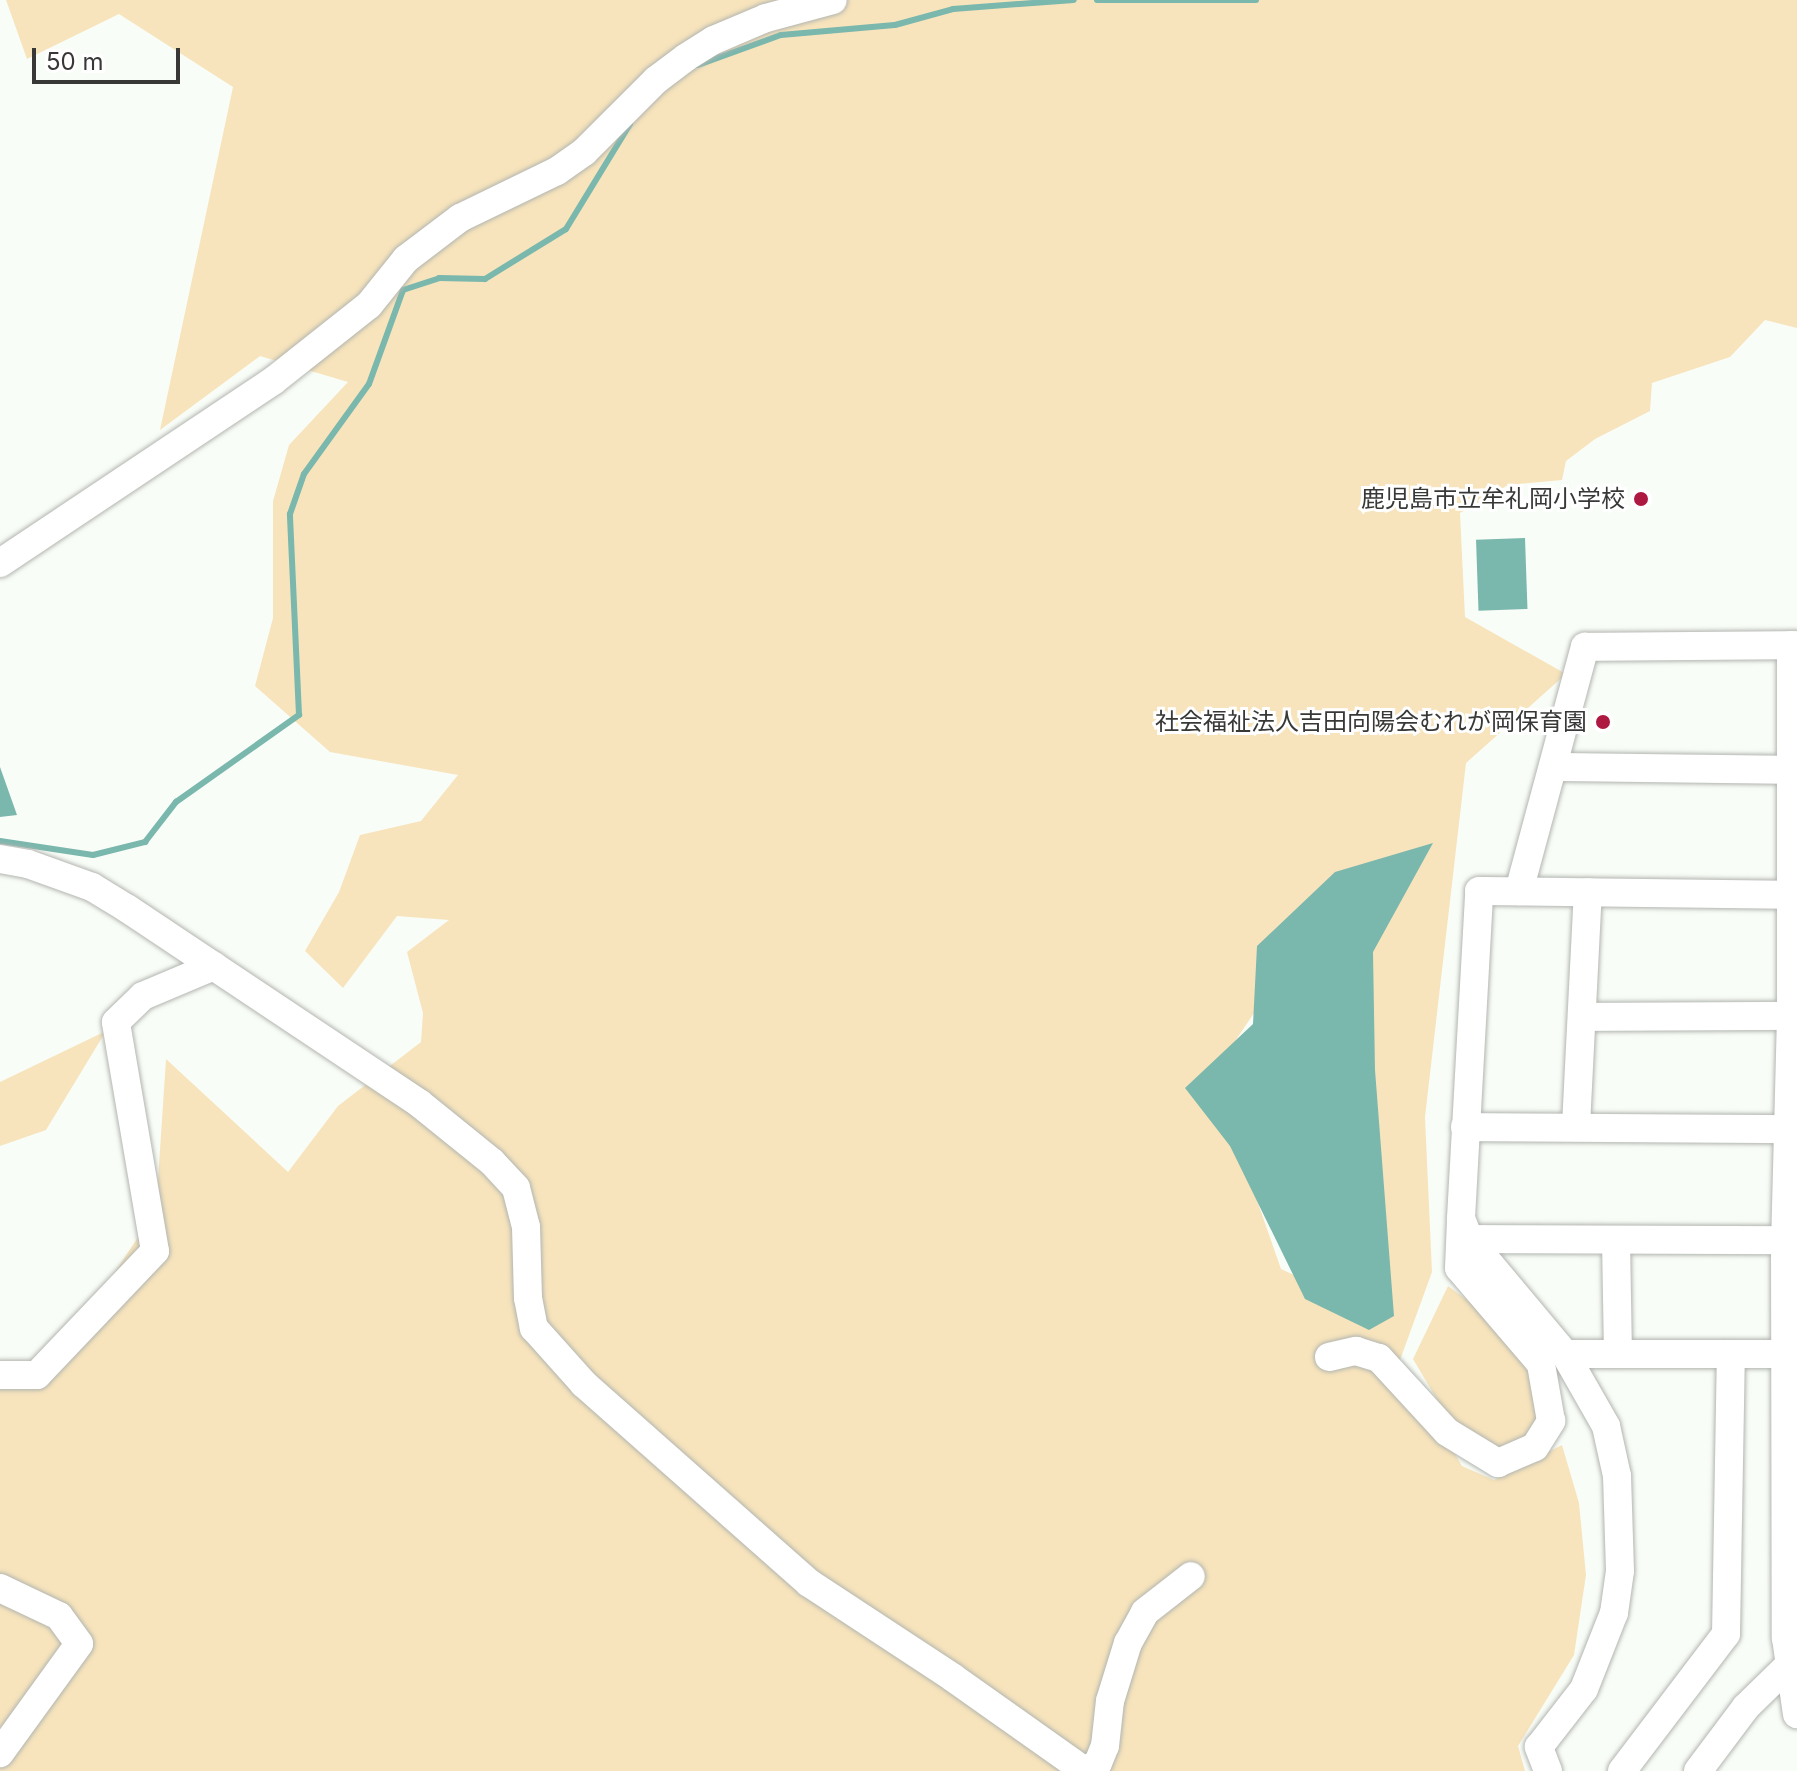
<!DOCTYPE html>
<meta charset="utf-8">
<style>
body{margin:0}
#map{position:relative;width:1797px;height:1771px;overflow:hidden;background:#f9fdf7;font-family:Inter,"Noto Sans JP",sans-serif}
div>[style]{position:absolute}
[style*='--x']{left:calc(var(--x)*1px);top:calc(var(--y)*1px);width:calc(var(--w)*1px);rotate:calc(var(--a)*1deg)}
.green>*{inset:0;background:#f7e4bc}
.water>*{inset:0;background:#7ab7ad;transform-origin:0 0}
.stream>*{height:6px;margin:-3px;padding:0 3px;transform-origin:3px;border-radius:3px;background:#7ab7ad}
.roads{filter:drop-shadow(0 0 2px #b2b5b0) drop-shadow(0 0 2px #b2b5b0)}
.minor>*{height:28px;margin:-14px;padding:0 14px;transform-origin:14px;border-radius:14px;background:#fff}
.dots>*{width:22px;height:22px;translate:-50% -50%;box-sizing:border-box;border:4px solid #fff;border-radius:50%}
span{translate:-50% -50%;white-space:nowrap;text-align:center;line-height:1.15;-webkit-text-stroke:6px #fff;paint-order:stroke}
.poi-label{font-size:24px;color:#383937}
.right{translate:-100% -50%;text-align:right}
.scale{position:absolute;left:32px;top:48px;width:148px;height:36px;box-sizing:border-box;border:4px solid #383937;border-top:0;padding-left:10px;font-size:24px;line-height:28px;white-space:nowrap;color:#383937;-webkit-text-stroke:6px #fff;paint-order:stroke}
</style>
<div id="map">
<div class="green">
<div style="clip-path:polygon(evenodd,6px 0,1797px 0,1797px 328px,1765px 320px,1730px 357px,1652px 383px,1650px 411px,1595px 439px,1566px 461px,1562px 480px,1508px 485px,1460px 513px,1465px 617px,1566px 674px,1466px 763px,1425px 1117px,1432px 1272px,1400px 1360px,1462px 1466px,1494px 1480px,1562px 1445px,1579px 1503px,1586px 1575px,1574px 1655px,1518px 1746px,1525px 1771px,0 1771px,0 1378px,60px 1355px,156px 1210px,166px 1059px,288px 1172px,338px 1106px,421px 1042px,423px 1013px,407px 952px,449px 920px,397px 916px,343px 988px,305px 951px,339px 892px,360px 835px,421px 821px,458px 775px,330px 752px,255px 686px,273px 618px,273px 501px,289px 445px,348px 382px,260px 356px,160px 430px,233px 87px,119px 14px,27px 59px,6px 0,1287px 964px,1379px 1314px,1281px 1269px,1213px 1074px,1287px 964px)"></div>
<div style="clip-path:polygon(106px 1031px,46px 1130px,0 1146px,0 1082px)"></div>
<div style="clip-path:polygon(1448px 1286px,1497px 1322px,1530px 1362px,1543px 1415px,1531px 1436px,1497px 1451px,1452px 1425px,1413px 1359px)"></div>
</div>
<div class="water">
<div style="left:1525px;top:538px;width:71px;height:49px;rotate:88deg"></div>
<div style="clip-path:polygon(0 767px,17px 815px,0 817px)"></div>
<div style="clip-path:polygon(1433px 843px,1373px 952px,1375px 1070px,1394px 1316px,1369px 1330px,1305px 1299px,1230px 1146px,1185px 1088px,1253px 1024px,1257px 946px,1335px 872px)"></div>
</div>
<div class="stream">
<div style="--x:1097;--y:0;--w:159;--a:0"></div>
<div style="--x:698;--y:65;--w:88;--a:-19.9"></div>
<div style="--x:781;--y:35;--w:114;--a:-5"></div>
<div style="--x:895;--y:25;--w:60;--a:-15.4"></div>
<div style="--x:953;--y:9;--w:121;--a:-4.3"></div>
<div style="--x:0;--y:841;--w:94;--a:8.6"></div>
<div style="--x:93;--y:855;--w:54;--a:-14"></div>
<div style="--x:145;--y:842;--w:51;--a:-52.2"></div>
<div style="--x:176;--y:802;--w:151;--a:-35.3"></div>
<div style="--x:299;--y:715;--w:201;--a:-92.6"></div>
<div style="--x:290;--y:514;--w:42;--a:-70.7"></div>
<div style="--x:304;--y:474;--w:111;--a:-54.2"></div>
<div style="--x:369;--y:384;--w:100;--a:-70.1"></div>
<div style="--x:403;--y:290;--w:38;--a:-18"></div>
<div style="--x:439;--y:278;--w:46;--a:1.2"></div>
<div style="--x:485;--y:279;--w:95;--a:-31.7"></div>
<div style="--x:566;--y:229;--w:123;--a:-58.6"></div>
</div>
<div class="roads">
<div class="minor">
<div style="--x:0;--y:563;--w:328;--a:-33.7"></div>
<div style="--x:273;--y:381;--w:122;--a:-38.4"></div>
<div style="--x:369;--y:305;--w:59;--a:-51.2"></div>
<div style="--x:406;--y:259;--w:68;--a:-37.2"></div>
<div style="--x:460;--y:218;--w:108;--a:-25.9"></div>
<div style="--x:557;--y:171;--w:33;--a:-35"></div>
<div style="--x:584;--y:152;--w:102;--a:-45"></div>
<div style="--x:656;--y:80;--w:36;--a:-37"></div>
<div style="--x:685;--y:58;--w:34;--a:-32"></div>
<div style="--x:714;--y:40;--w:56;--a:-22.9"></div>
<div style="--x:766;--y:18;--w:69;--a:-15"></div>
<div style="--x:1791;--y:645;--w:371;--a:90"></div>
<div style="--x:1791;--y:1016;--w:224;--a:91.5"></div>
<div style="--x:1785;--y:1240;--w:398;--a:89.9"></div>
<div style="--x:1786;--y:1638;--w:77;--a:81.8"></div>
<div style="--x:1555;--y:767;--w:234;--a:0.7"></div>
<div style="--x:0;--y:859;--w:28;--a:10"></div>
<div style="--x:28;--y:864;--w:68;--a:19.8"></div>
<div style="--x:92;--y:887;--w:42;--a:31.4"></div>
<div style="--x:128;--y:909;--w:350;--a:33.7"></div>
<div style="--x:419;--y:1103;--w:94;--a:38.9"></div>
<div style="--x:492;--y:1162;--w:35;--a:47"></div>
<div style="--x:516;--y:1188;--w:40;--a:75.6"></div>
<div style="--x:526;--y:1227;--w:71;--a:88.4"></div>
<div style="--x:528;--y:1298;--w:31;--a:79"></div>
<div style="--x:534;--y:1328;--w:75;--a:48.2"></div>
<div style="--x:584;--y:1384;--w:300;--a:41.5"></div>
<div style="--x:809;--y:1583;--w:171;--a:33.3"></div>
<div style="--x:952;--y:1677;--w:163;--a:35.3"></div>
<div style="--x:1085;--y:1771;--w:15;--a:-32"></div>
<div style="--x:1098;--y:1763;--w:18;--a:-68"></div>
<div style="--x:1105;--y:1746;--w:45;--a:-83.7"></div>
<div style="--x:1110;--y:1701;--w:61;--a:-72.8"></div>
<div style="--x:1128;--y:1643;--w:35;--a:-61"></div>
<div style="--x:1145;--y:1612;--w:58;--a:-38"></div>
<div style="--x:1519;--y:891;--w:253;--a:-74.9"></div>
<div style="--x:1585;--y:647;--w:212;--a:-0.5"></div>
<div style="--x:1583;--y:1017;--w:214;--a:-0.3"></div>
<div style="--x:1576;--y:1126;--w:234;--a:-87.1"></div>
<div style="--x:1465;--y:1127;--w:323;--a:0.4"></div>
<div style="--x:1469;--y:1239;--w:316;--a:0.2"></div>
<div style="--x:1616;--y:1240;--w:114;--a:89"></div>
<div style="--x:1565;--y:1354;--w:232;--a:0"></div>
<div style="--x:1329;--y:1357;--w:28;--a:-13"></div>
<div style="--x:1356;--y:1351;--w:24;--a:17"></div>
<div style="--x:1379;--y:1358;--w:100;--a:47.4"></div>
<div style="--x:1447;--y:1432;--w:60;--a:31.3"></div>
<div style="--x:1498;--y:1463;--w:40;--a:-23.4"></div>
<div style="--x:1535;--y:1447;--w:31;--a:-58"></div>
<div style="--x:1551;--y:1421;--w:58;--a:-100"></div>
<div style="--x:1541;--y:1364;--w:126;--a:-130.5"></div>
<div style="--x:1459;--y:1268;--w:48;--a:-87.6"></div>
<div style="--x:0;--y:1375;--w:37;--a:0"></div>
<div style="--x:37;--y:1375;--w:171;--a:-46.4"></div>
<div style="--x:155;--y:1251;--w:232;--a:-99.7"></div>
<div style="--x:116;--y:1022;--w:37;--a:-44"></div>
<div style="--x:143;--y:996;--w:77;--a:-22.9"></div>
<div style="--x:0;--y:1588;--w:65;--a:25.4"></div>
<div style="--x:59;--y:1616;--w:34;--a:54"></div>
<div style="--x:79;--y:1644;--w:135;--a:125.9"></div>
<div style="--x:1548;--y:1771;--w:26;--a:-111"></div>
<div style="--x:1539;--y:1747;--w:73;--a:-52.2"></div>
<div style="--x:1584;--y:1689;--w:82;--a:-68.5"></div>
<div style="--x:1614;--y:1613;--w:42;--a:-81.9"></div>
<div style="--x:1620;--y:1571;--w:95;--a:-91.8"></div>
<div style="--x:1617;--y:1476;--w:51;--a:-102.4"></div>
<div style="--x:1606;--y:1426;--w:83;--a:-119.7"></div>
<div style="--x:1565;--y:1354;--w:150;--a:-129.9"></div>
<div style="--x:1469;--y:1239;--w:22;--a:-111"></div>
<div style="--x:1461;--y:1218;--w:327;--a:-86.8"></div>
<div style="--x:1479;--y:891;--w:311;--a:0.7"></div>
<div style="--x:1622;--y:1771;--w:172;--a:-52.8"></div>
<div style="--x:1726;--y:1634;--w:280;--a:-89"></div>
<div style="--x:1698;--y:1771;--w:80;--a:-53.1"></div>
<div style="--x:1746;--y:1707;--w:59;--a:-44.3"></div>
</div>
</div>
<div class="dots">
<div style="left:1641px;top:499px;background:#ad1940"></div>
<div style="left:1603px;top:722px;background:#ad1940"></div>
</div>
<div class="poi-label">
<span class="right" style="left:1625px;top:499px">鹿児島市立牟礼岡小学校</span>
<span class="right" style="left:1587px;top:722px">社会福祉法人吉田向陽会むれが岡保育園</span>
</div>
<div class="scale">50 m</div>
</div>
